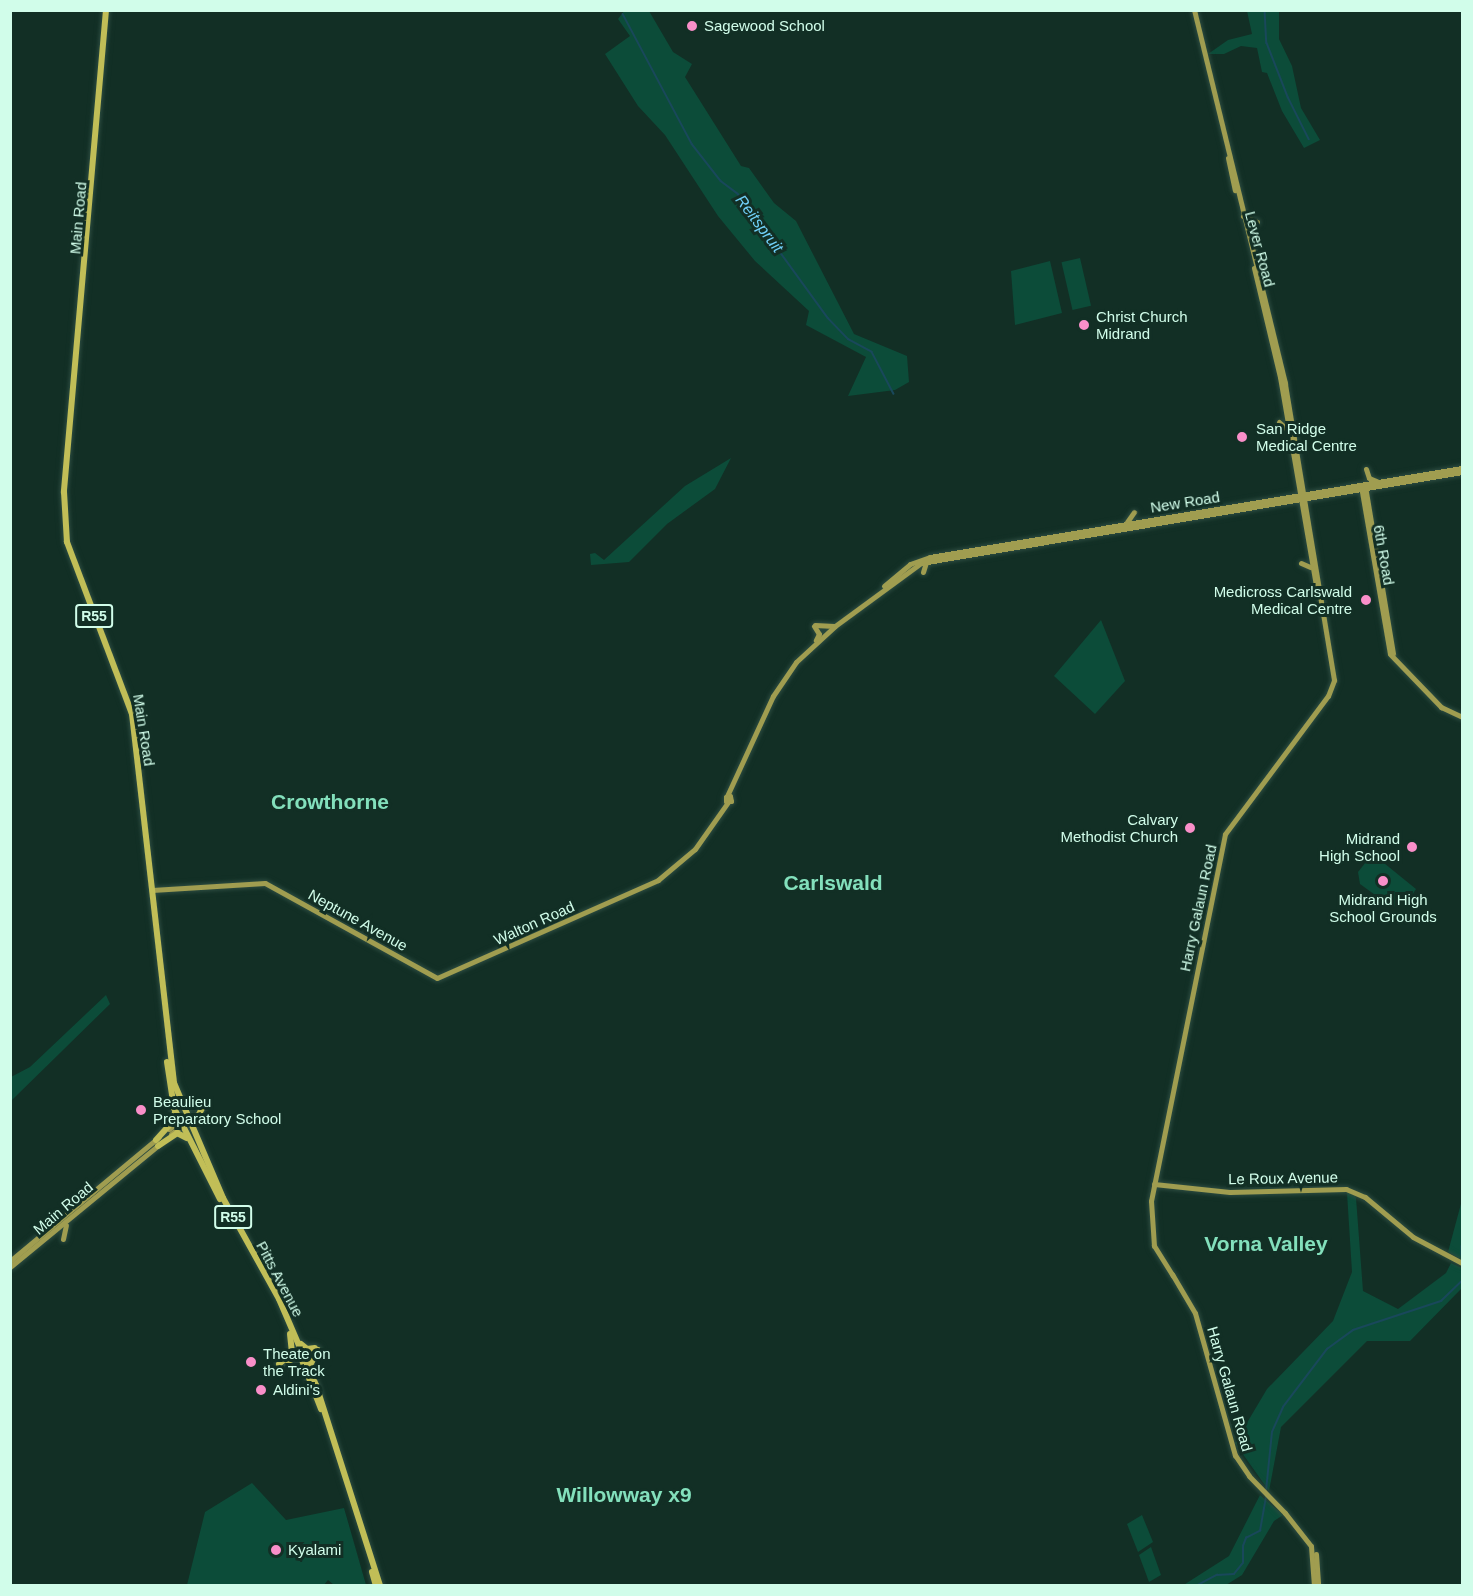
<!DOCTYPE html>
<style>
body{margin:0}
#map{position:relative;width:1473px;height:1596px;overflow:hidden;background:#122f25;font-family:Helvetica,sans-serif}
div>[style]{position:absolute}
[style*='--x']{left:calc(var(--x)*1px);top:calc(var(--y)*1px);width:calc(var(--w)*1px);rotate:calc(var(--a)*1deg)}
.green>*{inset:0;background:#0c4c39;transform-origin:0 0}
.stream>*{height:1.5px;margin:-0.75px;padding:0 0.75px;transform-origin:0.75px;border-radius:0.75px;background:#19485b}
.roads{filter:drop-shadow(0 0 2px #2d4c41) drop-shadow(0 0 2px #2d4c41)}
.secondary>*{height:5px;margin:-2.5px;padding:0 2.5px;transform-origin:2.5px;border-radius:2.5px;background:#a09d50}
.primary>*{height:6px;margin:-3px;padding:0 3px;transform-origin:3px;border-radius:3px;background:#c1be57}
.dots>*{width:16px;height:16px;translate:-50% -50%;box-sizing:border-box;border:3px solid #122f25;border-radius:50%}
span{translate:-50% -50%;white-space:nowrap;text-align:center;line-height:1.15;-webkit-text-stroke:6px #122f25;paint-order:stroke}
.shield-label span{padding:2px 4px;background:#122f25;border:2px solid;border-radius:4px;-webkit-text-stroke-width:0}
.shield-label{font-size:14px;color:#d1fdea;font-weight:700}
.poi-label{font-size:15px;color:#d1fdea}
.left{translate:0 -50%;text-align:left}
.right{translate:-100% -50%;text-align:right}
.street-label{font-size:15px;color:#d1fdea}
.water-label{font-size:16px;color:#70d0f8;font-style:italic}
.district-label{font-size:21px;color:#83e0bc;font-weight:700}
.frame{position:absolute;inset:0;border:12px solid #d1fdea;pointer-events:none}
</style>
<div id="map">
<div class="green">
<div style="clip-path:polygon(624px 11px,649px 11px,673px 52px,692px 64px,685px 77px,741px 166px,749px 168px,774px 203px,796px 221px,854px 334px,907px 356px,909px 382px,895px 390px,848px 396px,866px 357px,806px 325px,809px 311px,755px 261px,718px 216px,665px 135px,638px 106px,605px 54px,630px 36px,618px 19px)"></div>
<div style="clip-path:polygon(1247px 11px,1279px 11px,1279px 39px,1292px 66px,1301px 108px,1320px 140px,1304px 148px,1282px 111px,1267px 73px,1262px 72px,1257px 48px,1241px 46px,1224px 54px,1208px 54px,1228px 40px,1252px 34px)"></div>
<div style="left:1080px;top:258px;width:49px;height:19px;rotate:77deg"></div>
<div style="clip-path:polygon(1050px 261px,1062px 313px,1015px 325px,1011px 271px)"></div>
<div style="clip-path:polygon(731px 458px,715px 489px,667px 524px,629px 562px,591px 565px,590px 554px,595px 553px,604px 560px,685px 486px)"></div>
<div style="clip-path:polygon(1101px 620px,1125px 681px,1095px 714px,1054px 676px)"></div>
<div style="clip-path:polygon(1379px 859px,1416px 889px,1405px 906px,1393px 908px,1360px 884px,1358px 872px,1366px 862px)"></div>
<div style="clip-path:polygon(106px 995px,110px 1004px,11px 1101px,11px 1077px,30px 1067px)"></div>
<div style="clip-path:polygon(1347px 1193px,1354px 1193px,1356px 1198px,1363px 1291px,1398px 1309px,1446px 1273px,1451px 1263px,1462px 1268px,1462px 1288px,1410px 1341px,1367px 1341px,1281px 1427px,1269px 1491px,1235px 1443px,1267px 1389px,1333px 1321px,1352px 1272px)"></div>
<div style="clip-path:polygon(1462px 1200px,1462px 1260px,1448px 1252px)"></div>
<div style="clip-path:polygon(252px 1483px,286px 1520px,344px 1508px,366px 1585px,334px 1585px,328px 1580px,323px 1586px,187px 1585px,205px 1512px)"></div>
<div style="clip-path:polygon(1260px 1495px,1283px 1515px,1274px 1521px,1242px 1575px,1226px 1585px,1182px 1586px,1229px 1556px)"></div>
<div style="clip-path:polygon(1142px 1515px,1153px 1542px,1138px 1552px,1127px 1524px)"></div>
<div style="clip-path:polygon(1151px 1547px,1161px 1575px,1149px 1582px,1139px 1555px)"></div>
</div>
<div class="stream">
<div style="--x:1265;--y:10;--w:33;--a:87"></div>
<div style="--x:1267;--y:43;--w:58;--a:68.7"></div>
<div style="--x:1288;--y:97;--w:47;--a:63.4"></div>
<div style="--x:623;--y:14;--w:147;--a:62"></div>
<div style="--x:692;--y:144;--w:47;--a:51.9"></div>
<div style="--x:721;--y:181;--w:21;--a:37"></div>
<div style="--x:738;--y:194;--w:153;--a:54"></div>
<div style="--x:828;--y:318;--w:29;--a:46"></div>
<div style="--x:848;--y:339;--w:27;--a:28"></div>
<div style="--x:872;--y:352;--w:47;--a:62.4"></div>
<div style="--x:1462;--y:1246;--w:9;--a:90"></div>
<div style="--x:1266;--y:1491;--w:59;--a:-84.2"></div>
<div style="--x:1272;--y:1432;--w:27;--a:-66"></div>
<div style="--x:1283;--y:1407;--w:73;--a:-52.8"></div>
<div style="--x:1327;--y:1349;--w:32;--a:-36"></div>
<div style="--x:1353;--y:1330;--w:93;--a:-18.2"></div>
<div style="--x:1441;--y:1301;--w:29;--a:-44"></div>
<div style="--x:1196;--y:1586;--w:24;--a:-28"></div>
<div style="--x:1217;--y:1575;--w:17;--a:-3"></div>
<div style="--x:1234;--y:1574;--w:14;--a:-51"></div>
<div style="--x:1243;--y:1563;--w:17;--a:-90"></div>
<div style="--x:1243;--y:1546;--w:9;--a:-69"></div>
<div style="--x:1246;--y:1538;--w:16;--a:-27"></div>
<div style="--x:1260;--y:1531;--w:36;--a:-80"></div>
</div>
<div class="roads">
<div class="secondary">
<div style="--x:1228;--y:158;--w:33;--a:78"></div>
<div style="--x:1243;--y:216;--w:15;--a:23"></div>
<div style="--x:1254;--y:268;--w:112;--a:76.6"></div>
<div style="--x:1280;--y:377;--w:218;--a:80.2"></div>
<div style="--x:1279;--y:422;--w:12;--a:42"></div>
<div style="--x:1366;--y:469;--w:9;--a:72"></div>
<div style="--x:1369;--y:478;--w:8;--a:23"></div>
<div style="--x:1361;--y:486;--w:170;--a:80.2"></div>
<div style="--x:1390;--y:654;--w:74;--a:46.1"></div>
<div style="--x:1441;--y:707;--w:23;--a:25"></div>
<div style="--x:1365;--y:486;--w:170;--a:80.5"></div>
<div style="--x:1127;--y:522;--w:12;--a:-55"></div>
<div style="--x:1301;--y:563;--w:10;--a:24"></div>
<div style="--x:923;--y:572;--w:10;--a:-73"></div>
<div style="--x:884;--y:586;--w:34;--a:-40"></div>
<div style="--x:910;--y:564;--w:21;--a:-19"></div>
<div style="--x:930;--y:557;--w:539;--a:-9.5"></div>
<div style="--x:815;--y:625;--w:19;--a:3"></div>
<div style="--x:814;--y:626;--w:9;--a:58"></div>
<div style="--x:819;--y:634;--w:7;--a:117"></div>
<div style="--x:727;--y:796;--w:110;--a:-65.3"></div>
<div style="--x:773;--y:696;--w:41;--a:-55.9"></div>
<div style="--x:796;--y:662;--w:53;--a:-42.7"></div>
<div style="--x:835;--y:626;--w:107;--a:-36.2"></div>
<div style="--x:921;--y:563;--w:549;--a:-9.55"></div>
<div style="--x:726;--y:797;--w:4;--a:-14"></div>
<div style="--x:730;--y:796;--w:5;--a:79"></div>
<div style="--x:731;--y:801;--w:5;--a:180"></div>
<div style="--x:726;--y:801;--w:4;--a:-90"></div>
<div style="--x:152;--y:890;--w:113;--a:-3.5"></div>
<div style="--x:265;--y:883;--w:196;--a:28.9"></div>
<div style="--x:437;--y:978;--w:242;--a:-23.9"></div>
<div style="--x:658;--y:880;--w:48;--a:-40"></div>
<div style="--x:695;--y:849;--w:57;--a:-54.9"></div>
<div style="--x:169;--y:1129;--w:21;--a:-41"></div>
<div style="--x:171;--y:1134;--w:22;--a:-39"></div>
<div style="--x:1154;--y:1184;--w:76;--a:6"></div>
<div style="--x:1230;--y:1192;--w:116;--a:-1.5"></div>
<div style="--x:1346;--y:1189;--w:21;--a:23"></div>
<div style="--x:1365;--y:1197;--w:62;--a:39.8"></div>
<div style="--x:1413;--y:1237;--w:55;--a:28"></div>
<div style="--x:63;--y:1239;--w:14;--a:-78"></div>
<div style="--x:10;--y:1261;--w:194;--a:-39.8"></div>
<div style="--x:10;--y:1267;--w:194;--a:-39.4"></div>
<div style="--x:1172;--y:1274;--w:45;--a:59.5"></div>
<div style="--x:1195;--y:1313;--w:148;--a:74.3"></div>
<div style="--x:1235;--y:1455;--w:25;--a:56"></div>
<div style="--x:1249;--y:1476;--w:52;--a:45.8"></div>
<div style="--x:1285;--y:1513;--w:42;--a:51.8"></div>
<div style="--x:1311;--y:1546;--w:40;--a:85.7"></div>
<div style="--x:1173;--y:1276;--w:36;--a:-122"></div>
<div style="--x:1154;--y:1246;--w:45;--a:-93.8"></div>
<div style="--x:1151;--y:1201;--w:374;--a:-78.6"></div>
<div style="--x:1225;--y:834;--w:172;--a:-53.3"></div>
<div style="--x:1328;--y:696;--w:17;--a:-69"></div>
<div style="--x:1334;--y:680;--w:301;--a:-99.4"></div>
<div style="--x:1285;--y:383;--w:384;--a:-103.7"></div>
<div style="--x:1316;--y:1554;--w:32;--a:86"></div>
</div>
<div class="primary">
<div style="--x:106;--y:10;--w:484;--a:95"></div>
<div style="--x:64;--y:492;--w:50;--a:86.6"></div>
<div style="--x:67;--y:542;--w:184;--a:69.3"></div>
<div style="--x:132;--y:714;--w:371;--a:83.5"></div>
<div style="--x:174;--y:1083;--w:125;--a:66.9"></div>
<div style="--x:223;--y:1198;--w:115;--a:61"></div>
<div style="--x:279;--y:1299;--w:94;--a:66.7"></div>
<div style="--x:316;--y:1385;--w:211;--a:72.3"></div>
<div style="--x:167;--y:1062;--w:47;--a:81.3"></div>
<div style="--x:174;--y:1108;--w:102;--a:63.2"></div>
<div style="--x:181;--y:1101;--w:8;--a:45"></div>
<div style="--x:187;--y:1107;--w:11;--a:-15"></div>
<div style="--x:193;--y:1126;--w:22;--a:-63"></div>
<div style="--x:156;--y:1140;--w:27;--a:-48"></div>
<div style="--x:174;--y:1120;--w:8;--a:-83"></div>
<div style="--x:158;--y:1146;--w:23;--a:-34"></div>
<div style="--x:177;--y:1133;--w:11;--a:27"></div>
<div style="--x:301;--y:1344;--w:8;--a:40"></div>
<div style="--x:307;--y:1349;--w:8;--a:-7"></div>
<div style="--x:300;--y:1355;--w:58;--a:68.7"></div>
<div style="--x:279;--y:1364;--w:17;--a:-40"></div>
<div style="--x:292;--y:1353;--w:19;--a:-96"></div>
<div style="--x:288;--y:1364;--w:17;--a:24"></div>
<div style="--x:310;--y:1365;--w:17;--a:-62"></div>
<div style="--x:372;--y:1572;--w:15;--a:74"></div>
</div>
</div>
<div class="dots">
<div style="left:692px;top:26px;background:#f98fc9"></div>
<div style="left:1084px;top:325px;background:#f98fc9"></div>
<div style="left:1242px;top:437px;background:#f98fc9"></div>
<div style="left:1366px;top:600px;background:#f98fc9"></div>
<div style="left:1190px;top:828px;background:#f98fc9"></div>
<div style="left:1412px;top:847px;background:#f98fc9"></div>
<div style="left:1383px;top:881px;background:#f98fc9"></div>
<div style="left:141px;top:1110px;background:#f98fc9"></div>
<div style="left:251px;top:1362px;background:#f98fc9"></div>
<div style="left:261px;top:1390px;background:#f98fc9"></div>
<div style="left:276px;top:1550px;background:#f98fc9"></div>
</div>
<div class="shield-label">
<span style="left:94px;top:616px">R55</span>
<span style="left:233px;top:1217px">R55</span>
</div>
<div class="poi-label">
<span class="left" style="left:704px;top:26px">Sagewood School</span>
<span class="left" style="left:1096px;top:325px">Christ Church<br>Midrand</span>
<span class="left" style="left:1256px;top:437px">San Ridge<br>Medical Centre</span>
<span class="right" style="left:1352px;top:600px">Medicross Carlswald<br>Medical Centre</span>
<span class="right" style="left:1178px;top:828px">Calvary<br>Methodist Church</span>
<span class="right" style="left:1400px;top:847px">Midrand<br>High School</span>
<span style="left:1383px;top:908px">Midrand High<br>School Grounds</span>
<span class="left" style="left:153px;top:1110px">Beaulieu<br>Preparatory School</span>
<span class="left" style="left:263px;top:1362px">Theate on<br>the Track</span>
<span class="left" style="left:273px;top:1390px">Aldini's</span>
<span class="left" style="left:288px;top:1550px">Kyalami</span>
</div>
<div class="street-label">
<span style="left:78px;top:218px;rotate:-85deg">Main Road</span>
<span style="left:1260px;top:249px;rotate:75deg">Lever Road</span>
<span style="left:1185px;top:502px;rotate:-9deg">New Road</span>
<span style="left:1384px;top:555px;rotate:80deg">6th Road</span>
<span style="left:144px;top:730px;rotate:81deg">Main Road</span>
<span style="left:1198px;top:908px;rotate:-78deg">Harry Galaun Road</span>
<span style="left:358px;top:920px;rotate:29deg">Neptune Avenue</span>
<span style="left:534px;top:923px;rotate:-24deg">Walton Road</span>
<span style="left:1283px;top:1178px;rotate:-1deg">Le Roux Avenue</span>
<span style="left:63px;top:1208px;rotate:-40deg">Main Road</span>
<span style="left:280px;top:1279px;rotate:62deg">Pitts Avenue</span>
<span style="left:1230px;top:1389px;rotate:74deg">Harry Galaun Road</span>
</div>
<div class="water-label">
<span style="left:759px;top:224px;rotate:53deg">Reitspruit</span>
</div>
<div class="district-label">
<span style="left:330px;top:802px">Crowthorne</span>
<span style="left:833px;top:883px">Carlswald</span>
<span style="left:1266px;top:1244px">Vorna Valley</span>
<span style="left:624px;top:1495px">Willowway x9</span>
</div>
<div class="frame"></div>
</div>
